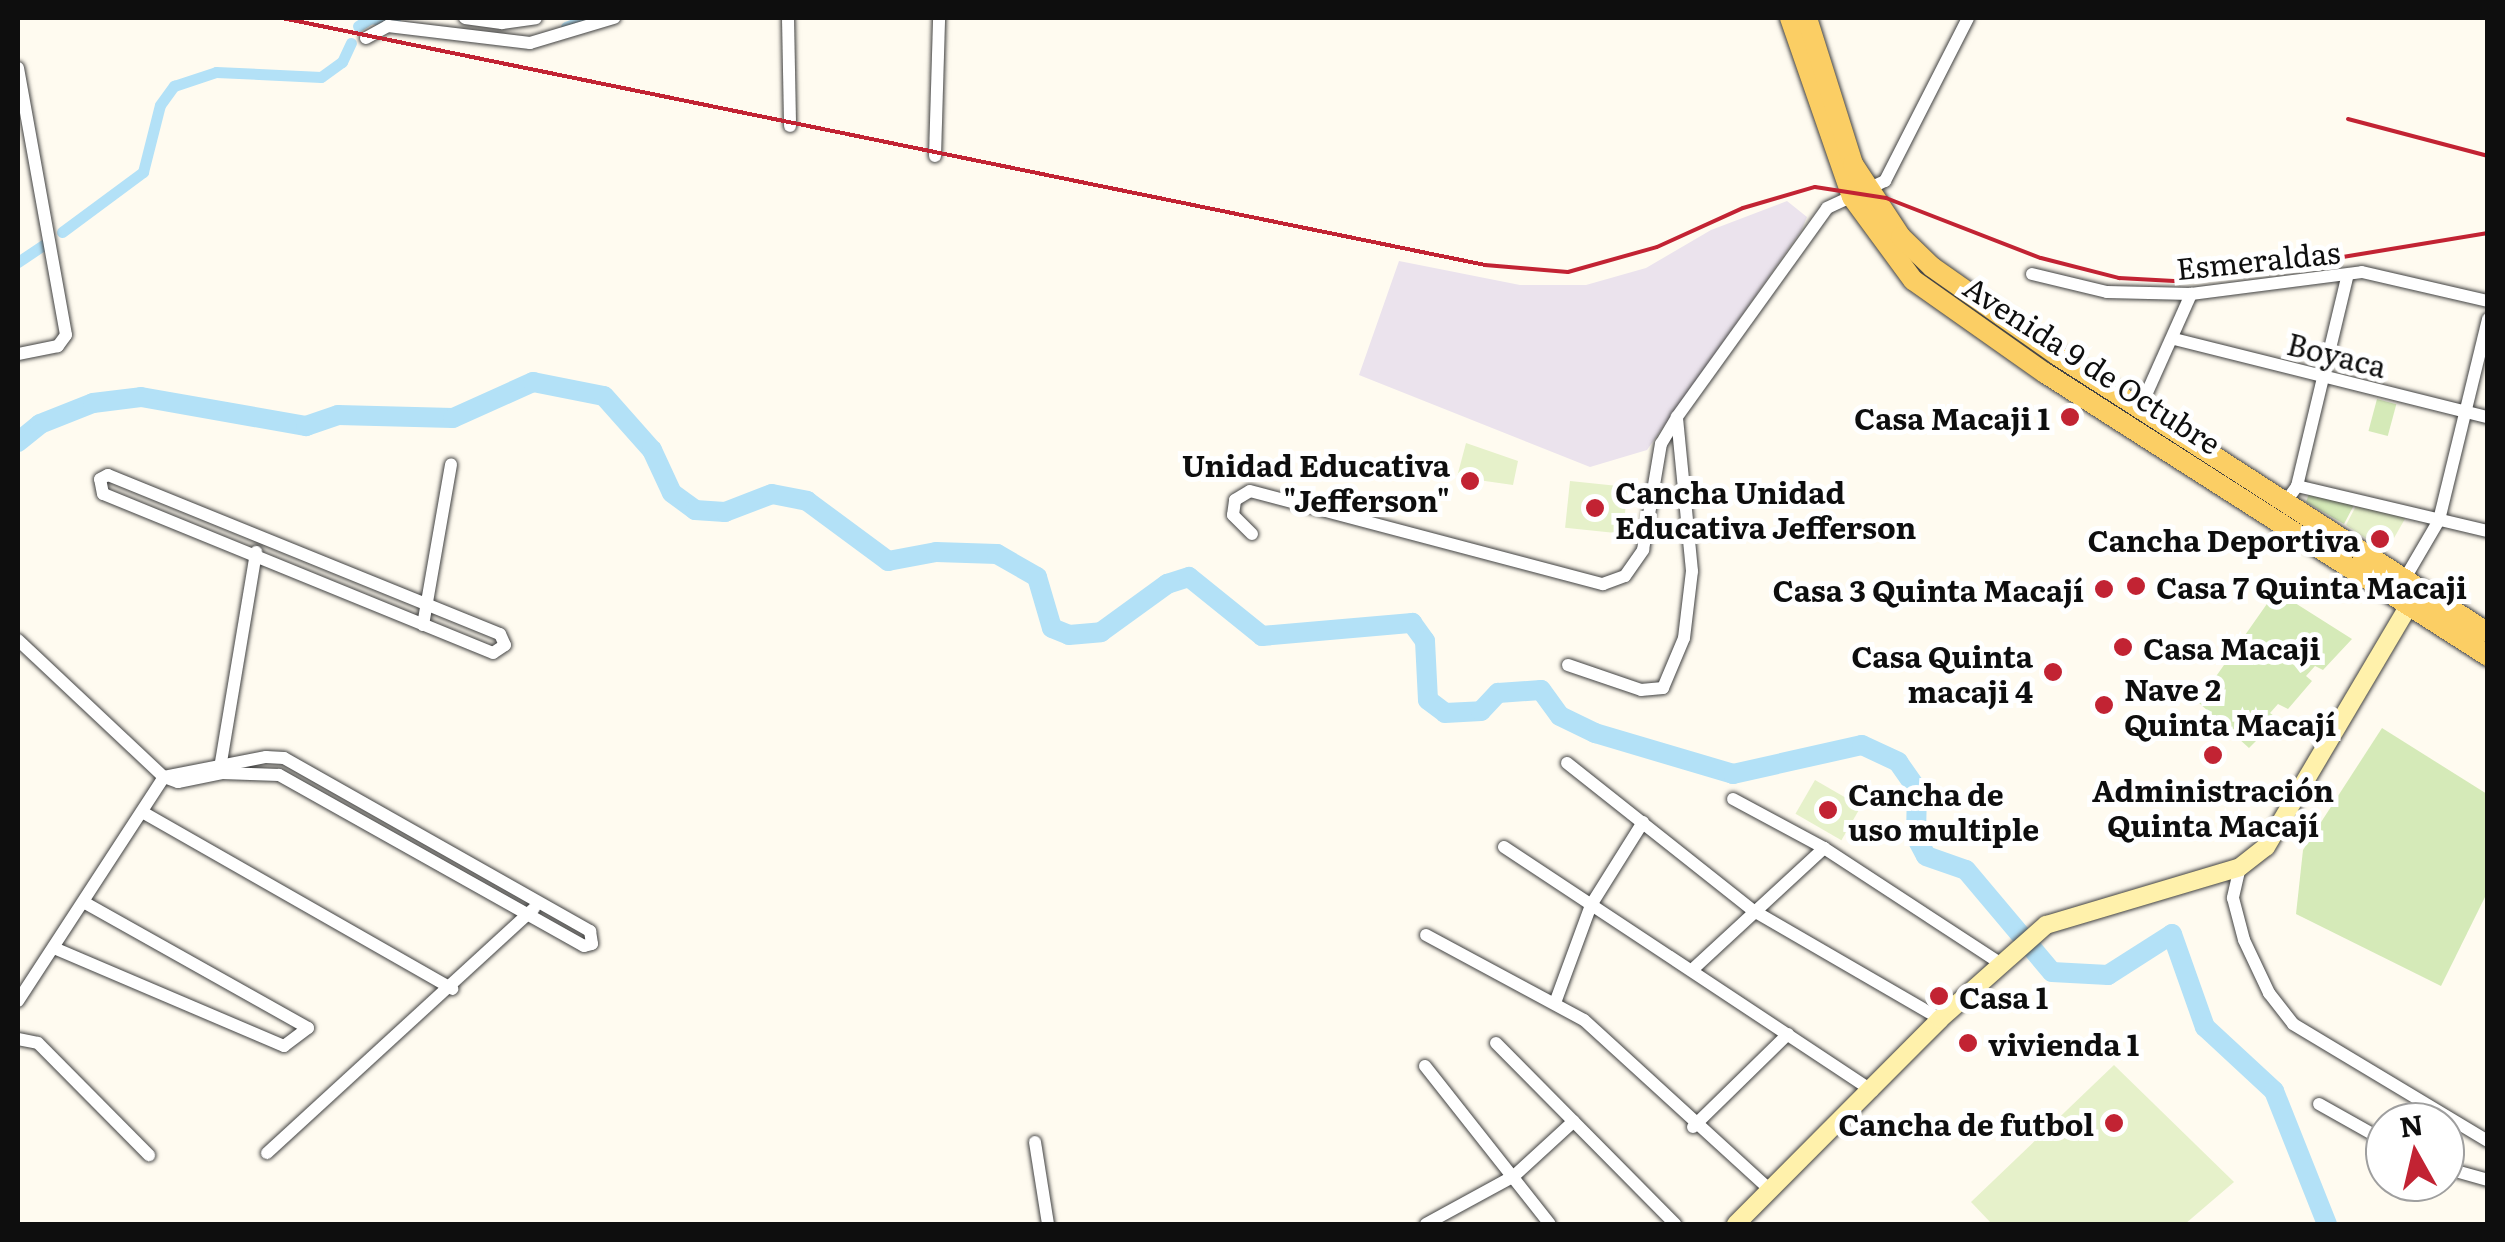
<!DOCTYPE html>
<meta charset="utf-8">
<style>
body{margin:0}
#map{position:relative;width:2505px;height:1242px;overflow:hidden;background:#fffbf0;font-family:Literata,serif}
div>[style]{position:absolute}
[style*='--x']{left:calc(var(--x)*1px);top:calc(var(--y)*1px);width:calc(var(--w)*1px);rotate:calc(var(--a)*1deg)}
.industrial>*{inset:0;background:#ebe3ed}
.green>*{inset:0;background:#d5eab8;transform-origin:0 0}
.pitch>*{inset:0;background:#e6f1ca;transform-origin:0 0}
.canal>*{height:11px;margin:-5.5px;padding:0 5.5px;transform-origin:5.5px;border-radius:5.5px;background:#b3e1f7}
.river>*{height:20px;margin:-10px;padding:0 10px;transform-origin:10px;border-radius:10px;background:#b3e1f7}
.roads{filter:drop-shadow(0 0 2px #414141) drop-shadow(0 0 2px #414141)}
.street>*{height:12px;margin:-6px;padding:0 6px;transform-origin:6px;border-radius:6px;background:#fff}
.secondary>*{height:18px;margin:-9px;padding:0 9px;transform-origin:9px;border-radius:9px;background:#fff1ab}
.primary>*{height:20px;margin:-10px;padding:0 10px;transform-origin:10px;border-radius:10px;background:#fbce64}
.rail>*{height:4px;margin:-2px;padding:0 2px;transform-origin:2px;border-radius:2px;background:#c22333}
.dots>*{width:28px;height:28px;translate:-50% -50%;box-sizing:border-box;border:5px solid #fff;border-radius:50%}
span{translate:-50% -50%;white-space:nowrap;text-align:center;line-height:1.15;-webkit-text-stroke:10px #fff;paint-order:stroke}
.street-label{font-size:30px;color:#0e0e0e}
.poi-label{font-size:30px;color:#0e0e0e;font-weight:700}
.right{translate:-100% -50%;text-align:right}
.left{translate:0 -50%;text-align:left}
.frame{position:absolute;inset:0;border:20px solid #0e0e0e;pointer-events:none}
.north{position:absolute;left:2365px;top:1102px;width:100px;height:100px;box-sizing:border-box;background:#fff;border:2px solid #9f9f9f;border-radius:50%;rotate:352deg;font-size:28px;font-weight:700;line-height:40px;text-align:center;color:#0e0e0e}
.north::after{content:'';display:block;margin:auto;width:35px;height:45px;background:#c22333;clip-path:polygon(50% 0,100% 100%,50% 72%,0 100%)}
</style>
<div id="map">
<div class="industrial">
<div style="clip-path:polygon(1787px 201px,1807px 217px,1801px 231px,1647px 450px,1590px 467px,1359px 375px,1399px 261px,1520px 285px,1586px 285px,1646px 268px,1711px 230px)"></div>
</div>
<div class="green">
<div style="left:2377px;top:399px;width:20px;height:33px;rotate:15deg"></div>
<div style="clip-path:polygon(2309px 494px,2354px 505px,2344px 524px,2306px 502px)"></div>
<div style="clip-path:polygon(2276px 591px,2352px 639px,2323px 670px,2315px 666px,2306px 676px,2312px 681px,2288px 709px,2278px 704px,2270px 713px,2278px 719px,2249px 748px,2198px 702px)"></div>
<div style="clip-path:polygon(2382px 728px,2487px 794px,2487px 893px,2441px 986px,2296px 914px,2303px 850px)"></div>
</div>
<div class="pitch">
<div style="clip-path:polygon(1466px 443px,1518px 461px,1513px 485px,1457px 477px)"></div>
<div style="left:1570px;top:481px;width:58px;height:47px;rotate:6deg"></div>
<div style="clip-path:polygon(2356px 506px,2406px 517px,2386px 552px,2346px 525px)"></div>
<div style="left:1815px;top:780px;width:53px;height:39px;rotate:30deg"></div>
<div style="clip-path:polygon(2114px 1065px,2234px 1182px,2185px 1224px,1992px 1224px,1971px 1202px)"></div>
</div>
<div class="canal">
<div style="--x:358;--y:26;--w:15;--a:-32"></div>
<div style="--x:371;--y:18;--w:25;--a:11"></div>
<div style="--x:566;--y:27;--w:26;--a:-21"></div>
<div style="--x:62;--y:232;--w:101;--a:-36.5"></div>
<div style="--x:143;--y:172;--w:69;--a:-75.8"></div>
<div style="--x:160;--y:105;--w:24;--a:-54"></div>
<div style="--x:174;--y:86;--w:44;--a:-18.4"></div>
<div style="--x:216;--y:72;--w:105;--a:2.7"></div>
<div style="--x:321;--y:77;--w:26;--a:-36"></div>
<div style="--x:342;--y:62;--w:21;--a:-65"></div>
<div style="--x:18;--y:262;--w:30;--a:-34"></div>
</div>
<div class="river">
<div style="--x:18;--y:442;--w:28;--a:-39"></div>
<div style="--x:40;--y:424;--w:57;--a:-21.6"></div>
<div style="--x:93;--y:403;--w:48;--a:-7.1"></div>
<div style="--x:141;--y:397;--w:168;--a:10"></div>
<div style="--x:306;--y:426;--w:34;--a:-19"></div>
<div style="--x:338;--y:415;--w:115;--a:1.5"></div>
<div style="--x:453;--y:418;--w:88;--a:-24.2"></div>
<div style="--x:533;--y:382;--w:72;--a:11.2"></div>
<div style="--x:604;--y:396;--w:72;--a:48.4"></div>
<div style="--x:652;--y:450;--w:47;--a:65.1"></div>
<div style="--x:672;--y:493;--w:29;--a:36"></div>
<div style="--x:695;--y:510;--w:30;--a:4"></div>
<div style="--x:725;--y:512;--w:50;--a:-21"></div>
<div style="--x:772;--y:494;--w:36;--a:11"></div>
<div style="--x:807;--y:501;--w:101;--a:36.5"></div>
<div style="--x:888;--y:561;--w:49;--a:-10.6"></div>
<div style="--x:936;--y:552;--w:61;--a:1.9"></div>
<div style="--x:997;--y:554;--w:46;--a:29.9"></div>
<div style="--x:1037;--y:577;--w:53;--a:73.6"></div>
<div style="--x:1052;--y:628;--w:18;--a:22"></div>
<div style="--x:1069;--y:635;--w:32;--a:-5"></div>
<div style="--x:1101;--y:632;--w:82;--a:-36"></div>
<div style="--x:1167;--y:584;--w:23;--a:-18"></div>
<div style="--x:1189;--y:577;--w:94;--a:38.9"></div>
<div style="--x:1262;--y:636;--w:151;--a:-5"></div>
<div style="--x:1412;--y:623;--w:22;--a:54"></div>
<div style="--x:1425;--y:641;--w:59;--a:87.1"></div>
<div style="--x:1428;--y:700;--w:21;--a:37"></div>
<div style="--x:1445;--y:713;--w:36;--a:-3"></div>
<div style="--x:1481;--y:711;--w:25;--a:-47"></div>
<div style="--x:1498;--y:693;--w:43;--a:-4"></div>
<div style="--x:1541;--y:690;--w:32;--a:54"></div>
<div style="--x:1560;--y:716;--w:39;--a:26"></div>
<div style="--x:1595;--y:733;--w:144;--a:16.5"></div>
<div style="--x:1733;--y:774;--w:132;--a:-12.7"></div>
<div style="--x:1862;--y:745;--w:40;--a:25"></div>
<div style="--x:1898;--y:762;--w:33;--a:55"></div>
<div style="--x:1917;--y:789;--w:48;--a:91.2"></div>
<div style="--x:1916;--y:837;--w:21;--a:62"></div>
<div style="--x:1926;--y:856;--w:42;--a:19.3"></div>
<div style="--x:1966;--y:870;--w:133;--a:49.9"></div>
<div style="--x:2052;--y:972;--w:56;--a:3.1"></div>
<div style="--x:2108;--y:975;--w:76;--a:-32.6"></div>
<div style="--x:2172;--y:934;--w:99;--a:70.5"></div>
<div style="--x:2205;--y:1027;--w:94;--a:42.8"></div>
<div style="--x:2274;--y:1091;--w:143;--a:68.3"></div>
</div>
<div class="roads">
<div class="street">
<div style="--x:465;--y:18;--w:37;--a:8"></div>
<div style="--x:502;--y:23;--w:34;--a:-8"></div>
<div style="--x:788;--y:18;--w:108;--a:88.9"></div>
<div style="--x:366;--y:38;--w:25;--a:-29"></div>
<div style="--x:388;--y:26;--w:143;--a:6.8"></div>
<div style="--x:530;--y:43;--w:88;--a:-16.6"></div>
<div style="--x:18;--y:68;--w:271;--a:79.8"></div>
<div style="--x:66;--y:335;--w:14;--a:126"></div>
<div style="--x:58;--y:346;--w:41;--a:168.7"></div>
<div style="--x:935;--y:156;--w:138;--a:-88.3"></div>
<div style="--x:2032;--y:274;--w:77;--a:13.5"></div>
<div style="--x:2107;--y:292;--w:84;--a:1.4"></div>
<div style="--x:2191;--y:294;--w:172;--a:-7.3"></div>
<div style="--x:2362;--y:272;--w:129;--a:13"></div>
<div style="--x:2174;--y:339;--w:324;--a:14"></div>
<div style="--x:2141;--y:406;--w:123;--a:-65.9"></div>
<div style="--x:108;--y:475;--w:423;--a:22.1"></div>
<div style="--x:500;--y:634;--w:12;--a:66"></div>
<div style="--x:505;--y:645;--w:14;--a:146"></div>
<div style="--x:493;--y:653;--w:421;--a:-157.8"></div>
<div style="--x:103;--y:494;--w:15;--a:-101"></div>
<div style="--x:100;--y:479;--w:9;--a:-27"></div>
<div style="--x:2297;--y:486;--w:196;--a:13.3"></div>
<div style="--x:2287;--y:500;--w:17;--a:-54"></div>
<div style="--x:2297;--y:486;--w:214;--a:-76.5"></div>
<div style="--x:1252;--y:534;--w:27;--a:-135"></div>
<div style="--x:1233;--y:515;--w:15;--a:-82"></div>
<div style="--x:1235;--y:500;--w:17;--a:-31"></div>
<div style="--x:1250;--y:491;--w:365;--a:14.8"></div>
<div style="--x:1603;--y:584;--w:23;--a:-20"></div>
<div style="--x:1625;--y:576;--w:32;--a:-55"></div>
<div style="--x:1643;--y:550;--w:108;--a:-80.4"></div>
<div style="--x:1661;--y:444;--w:31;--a:-59"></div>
<div style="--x:1677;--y:417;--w:257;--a:-54.3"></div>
<div style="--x:1827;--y:208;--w:64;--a:-25"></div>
<div style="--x:1885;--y:181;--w:183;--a:-63"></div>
<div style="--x:2404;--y:580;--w:69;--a:-59.7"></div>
<div style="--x:2439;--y:520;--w:207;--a:-76.3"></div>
<div style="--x:423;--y:625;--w:163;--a:-80.1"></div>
<div style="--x:18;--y:640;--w:200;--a:43.2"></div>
<div style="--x:1568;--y:665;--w:77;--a:18.9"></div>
<div style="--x:1641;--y:690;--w:22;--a:-5"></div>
<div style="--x:1663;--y:688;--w:54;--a:-67.2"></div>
<div style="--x:1684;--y:638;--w:67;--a:-83.2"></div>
<div style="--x:1692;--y:571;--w:155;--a:-95.6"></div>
<div style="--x:266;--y:757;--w:18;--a:3"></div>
<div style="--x:284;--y:758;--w:352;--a:29.5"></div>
<div style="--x:590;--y:931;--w:13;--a:81"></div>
<div style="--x:592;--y:944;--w:8;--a:166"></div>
<div style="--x:584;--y:946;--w:350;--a:-150.7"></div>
<div style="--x:279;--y:775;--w:57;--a:-178"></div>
<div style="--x:222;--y:773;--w:45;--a:168.4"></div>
<div style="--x:178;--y:782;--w:15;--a:-160"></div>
<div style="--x:164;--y:777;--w:104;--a:-11.1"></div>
<div style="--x:221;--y:762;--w:213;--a:-80.5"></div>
<div style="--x:1567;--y:763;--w:238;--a:38.4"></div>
<div style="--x:1754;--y:911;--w:215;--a:30.1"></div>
<div style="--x:1733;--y:799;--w:103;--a:28.3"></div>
<div style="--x:1824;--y:848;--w:212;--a:33.2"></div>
<div style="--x:144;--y:813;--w:355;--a:29.7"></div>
<div style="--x:1504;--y:847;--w:442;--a:33.5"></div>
<div style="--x:2240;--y:867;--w:32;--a:103"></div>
<div style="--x:2233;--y:898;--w:43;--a:75.3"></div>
<div style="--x:2244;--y:940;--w:59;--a:64.7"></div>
<div style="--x:2269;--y:993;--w:39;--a:52"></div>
<div style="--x:2293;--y:1024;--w:227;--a:31"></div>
<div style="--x:1426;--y:935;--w:179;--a:28.3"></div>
<div style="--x:1584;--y:1020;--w:253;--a:42.4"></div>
<div style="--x:54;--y:948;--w:250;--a:23.1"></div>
<div style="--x:284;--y:1046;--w:30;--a:-37"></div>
<div style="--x:308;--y:1028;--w:256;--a:-150.7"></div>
<div style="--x:1692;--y:970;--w:180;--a:-42.7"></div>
<div style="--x:18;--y:1001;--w:267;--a:-56.9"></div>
<div style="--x:1555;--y:1003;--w:104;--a:-69.8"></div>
<div style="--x:1591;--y:905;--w:98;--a:-57.9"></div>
<div style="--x:18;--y:1039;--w:20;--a:11"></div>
<div style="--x:38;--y:1043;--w:158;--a:45.3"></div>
<div style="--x:1496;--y:1043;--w:255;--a:45.3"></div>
<div style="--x:1425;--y:1066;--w:201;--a:51.7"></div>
<div style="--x:2319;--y:1104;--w:76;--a:29.3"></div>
<div style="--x:1693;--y:1127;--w:133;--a:-44.4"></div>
<div style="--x:1035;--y:1142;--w:83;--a:81"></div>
<div style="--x:267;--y:1153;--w:362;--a:-42.5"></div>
<div style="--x:2445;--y:1168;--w:45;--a:15.6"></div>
<div style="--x:1426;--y:1224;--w:100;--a:-28.6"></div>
<div style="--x:1514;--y:1176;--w:81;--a:-42.5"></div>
</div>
<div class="secondary">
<div style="--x:1736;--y:1224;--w:289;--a:-45.1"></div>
<div style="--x:1940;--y:1019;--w:142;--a:-41.6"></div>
<div style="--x:2046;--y:925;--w:202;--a:-16.6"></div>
<div style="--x:2240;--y:867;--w:33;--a:-38"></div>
<div style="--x:2266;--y:847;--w:293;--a:-59.4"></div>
</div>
<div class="primary">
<div style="--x:1790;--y:18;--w:189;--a:70.9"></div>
<div style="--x:1852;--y:197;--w:103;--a:53.7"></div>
<div style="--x:1913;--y:280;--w:161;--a:35.2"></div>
<div style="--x:2045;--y:373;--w:526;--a:32.57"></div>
<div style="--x:1807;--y:18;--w:153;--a:72.5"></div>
<div style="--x:1853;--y:164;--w:87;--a:56.7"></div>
<div style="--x:1901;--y:237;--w:43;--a:44.1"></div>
<div style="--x:1932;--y:267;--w:153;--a:35.1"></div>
<div style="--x:2057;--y:355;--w:513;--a:32.82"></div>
</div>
</div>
<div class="rail">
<div style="--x:282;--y:18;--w:1228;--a:11.6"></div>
<div style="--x:1485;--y:265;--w:83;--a:4.8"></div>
<div style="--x:1568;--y:272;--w:92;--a:-15.7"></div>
<div style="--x:1657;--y:247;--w:94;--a:-24.4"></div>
<div style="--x:1743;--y:208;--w:75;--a:-16.3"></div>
<div style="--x:1815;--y:187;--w:72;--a:8.8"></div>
<div style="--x:1886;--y:198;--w:166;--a:21.2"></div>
<div style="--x:2041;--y:258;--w:81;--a:14.4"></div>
<div style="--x:2119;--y:278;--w:55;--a:3.1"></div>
<div style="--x:2174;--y:281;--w:85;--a:-6.8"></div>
<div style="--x:2258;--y:271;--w:233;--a:-9.4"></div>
<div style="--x:2348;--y:119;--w:145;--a:14.8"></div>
</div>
<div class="dots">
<div style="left:2070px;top:417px;background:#c22333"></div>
<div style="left:1470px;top:481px;background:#c22333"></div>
<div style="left:1595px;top:508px;background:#c22333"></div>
<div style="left:2380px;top:539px;background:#c22333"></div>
<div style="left:2136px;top:586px;background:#c22333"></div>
<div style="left:2104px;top:589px;background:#c22333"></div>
<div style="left:2123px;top:647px;background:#c22333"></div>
<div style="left:2053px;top:672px;background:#c22333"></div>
<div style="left:2104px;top:705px;background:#c22333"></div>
<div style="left:2213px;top:755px;background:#c22333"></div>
<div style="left:1828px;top:810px;background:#c22333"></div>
<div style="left:1939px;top:996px;background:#c22333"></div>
<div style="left:1968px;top:1043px;background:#c22333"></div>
<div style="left:2114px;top:1123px;background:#c22333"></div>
</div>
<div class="street-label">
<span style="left:2258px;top:259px;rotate:-6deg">Esmeraldas</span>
<span style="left:2337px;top:354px;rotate:14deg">Boyaca</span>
<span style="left:2093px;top:364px;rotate:33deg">Avenida 9 de Octubre</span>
</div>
<div class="poi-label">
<span class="right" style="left:2050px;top:417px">Casa Macaji 1</span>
<span class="right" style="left:1450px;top:481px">Unidad Educativa<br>"Jefferson"</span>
<span class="left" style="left:1615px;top:508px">Cancha Unidad<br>Educativa Jefferson</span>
<span class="right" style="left:2360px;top:539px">Cancha Deportiva</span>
<span class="left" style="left:2156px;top:586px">Casa 7 Quinta Macaji</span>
<span class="right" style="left:2084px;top:589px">Casa 3 Quinta Macají</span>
<span class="left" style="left:2143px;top:647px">Casa Macaji</span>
<span class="right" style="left:2033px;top:672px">Casa Quinta<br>macaji 4</span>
<span class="left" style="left:2124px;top:705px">Nave 2<br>Quinta Macají</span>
<span style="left:2213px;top:806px">Administración<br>Quinta Macají</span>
<span class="left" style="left:1848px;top:810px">Cancha de<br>uso multiple</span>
<span class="left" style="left:1959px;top:996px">Casa 1</span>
<span class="left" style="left:1988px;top:1043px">vivienda 1</span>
<span class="right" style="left:2094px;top:1123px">Cancha de futbol</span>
</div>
<div class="frame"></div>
<div class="north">N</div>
</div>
